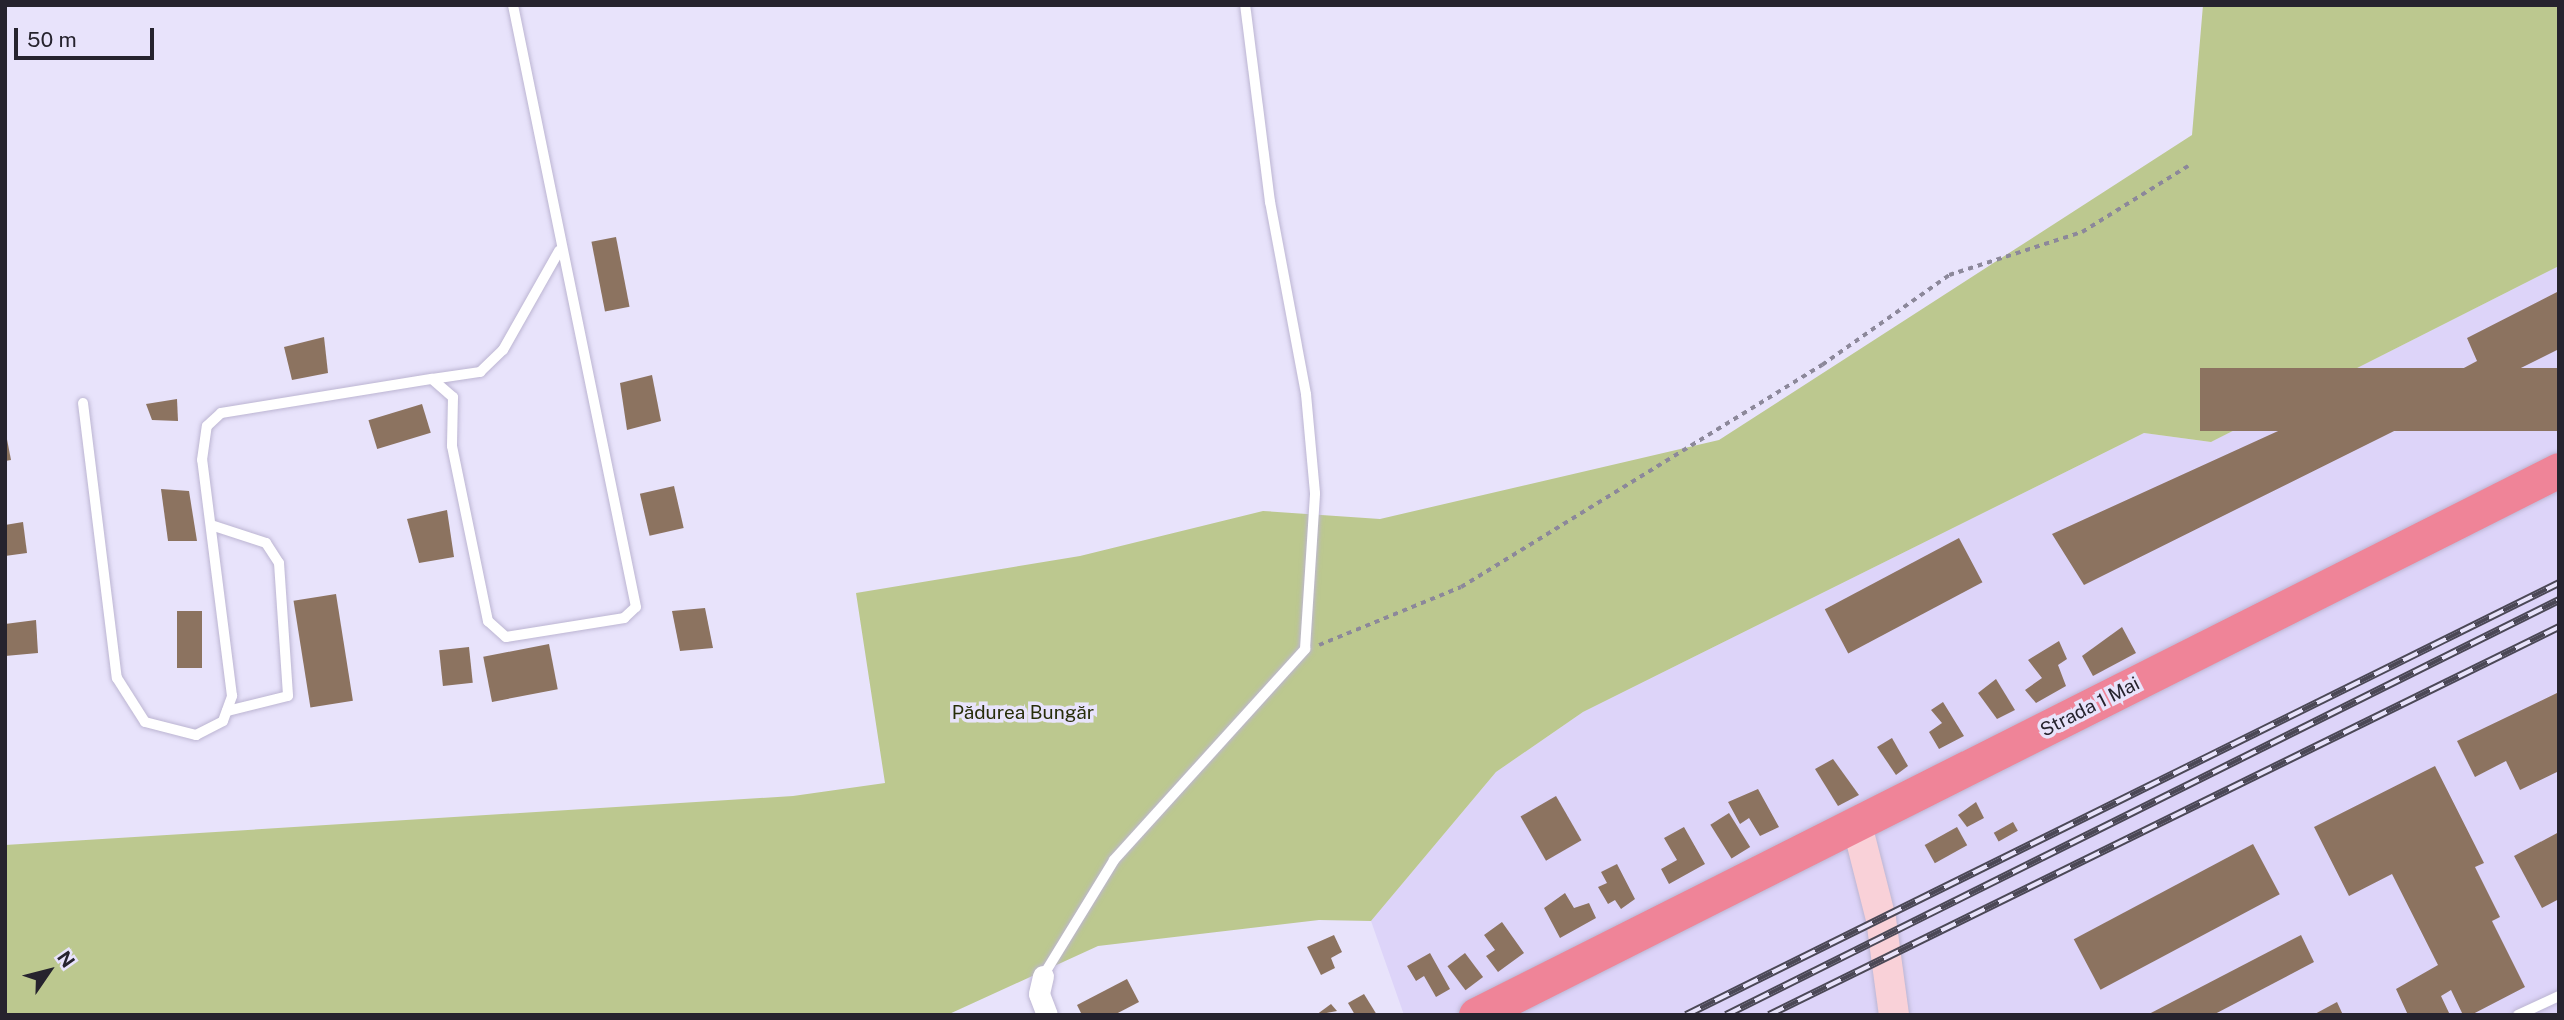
<!DOCTYPE html>
<meta charset="utf-8">
<style>
body{margin:0}
#map{position:relative;width:2564px;height:1020px;overflow:hidden;background:#e8e3fb;font-family:"Public Sans",sans-serif}
div>[style]{position:absolute}
[style*='--x']{left:calc(var(--x)*1px);top:calc(var(--y)*1px);width:calc(var(--w)*1px);rotate:calc(var(--a)*1deg)}
.built>*{inset:0;background:#ddd4f9}
.green>*{inset:0;background:#bcc88f}
.building>*{inset:0;background:#8c7360;transform-origin:0 0}
.path>*{height:3.5px;margin-top:-1.75px;transform-origin:0;background:repeating-linear-gradient(90deg,#8c889a 0 5px,transparent 0 10px)}
.roads{filter:drop-shadow(0 0 2px #bcb5d2) drop-shadow(0 0 2px #bcb5d2)}
.service>*{height:10px;margin:-5px;padding:0 5px;transform-origin:5px;border-radius:5px;background:#fff}
.minor>*{height:21px;margin:-10.5px;padding:0 10.5px;transform-origin:10.5px;border-radius:10.5px;background:#fff}
.secondary>*{height:30px;margin:-15px;padding:0 15px;transform-origin:15px;border-radius:15px;background:#f9d1d8}
.trunk>*{height:35px;margin:-17.5px;padding:0 17.5px;transform-origin:17.5px;border-radius:17.5px;background:#ef8498}
.rail>*{height:8px;margin-top:-4px;transform-origin:0;background:repeating-linear-gradient(90deg,#e8e3fb 0 16px,#4b4856 0 32px);box-sizing:border-box;border-block:2px solid #4b4856}
span{translate:-50% -50%;white-space:nowrap;text-align:center;line-height:1.15;-webkit-text-stroke:7px #e8e3fb;paint-order:stroke}
.street-label{font-size:19px;color:#26232e}
.park-label{font-size:19px;color:#272d09}
.frame{position:absolute;inset:0;border:7px solid #26232e;pointer-events:none}
.north{position:absolute;left:14px;top:936px;width:70px;height:70px;-webkit-text-stroke:5px #e8e3fb;paint-order:stroke;rotate:55deg;font-size:19px;font-weight:700;line-height:28px;text-align:center;color:#26232e}
.north::after{content:'';display:block;margin:auto;width:24px;height:32px;background:#26232e;clip-path:polygon(50% 0,100% 100%,50% 72%,0 100%)}
.scale{position:absolute;left:14px;top:28px;width:140px;height:32px;box-sizing:border-box;border:4px solid #26232e;border-top:0;padding-left:9px;font-size:21px;line-height:24px;white-space:nowrap;color:#26232e;-webkit-text-stroke:5px #e8e3fb;paint-order:stroke}
</style>
<div id="map">
<div class="built">
<div style="clip-path:polygon(2559px 266px,2559px 1015px,1404px 1015px,1371px 921px,1496px 772px,1583px 712px,2144px 433px,2211px 442px)"></div>
</div>
<div class="green">
<div style="clip-path:polygon(2203px 5px,2559px 5px,2559px 266px,2211px 442px,2144px 433px,1583px 712px,1496px 772px,1371px 921px,1319px 920px,1098px 946px,947px 1015px,5px 1015px,5px 845px,793px 796px,885px 783px,856px 593px,1080px 556px,1263px 511px,1380px 519px,1719px 440px,2192px 135px)"></div>
</div>
<div class="building">
<div style="left:616px;top:237px;width:71px;height:25px;rotate:79deg"></div>
<div style="clip-path:polygon(2559px 291px,2559px 349px,2084px 585px,2052px 534px,2368px 390px,2383px 411px,2477px 361px,2467px 338px)"></div>
<div style="clip-path:polygon(324px 337px,328px 373px,292px 380px,284px 347px)"></div>
<div style="left:2559px;top:368px;width:63px;height:359px;rotate:90deg"></div>
<div style="clip-path:polygon(652px 375px,661px 421px,627px 430px,620px 383px)"></div>
<div style="clip-path:polygon(177px 399px,178px 421px,152px 420px,146px 404px)"></div>
<div style="left:422px;top:404px;width:30px;height:56px;rotate:73deg"></div>
<div style="clip-path:polygon(5px 429px,11px 460px,5px 461px)"></div>
<div style="left:674px;top:486px;width:43px;height:35px;rotate:77deg"></div>
<div style="clip-path:polygon(161px 489px,189px 491px,197px 541px,168px 541px)"></div>
<div style="clip-path:polygon(447px 510px,454px 557px,419px 563px,407px 519px)"></div>
<div style="clip-path:polygon(23px 522px,27px 553px,5px 556px,5px 525px)"></div>
<div style="left:1959px;top:538px;width:50px;height:152px;rotate:62deg"></div>
<div style="left:336px;top:594px;width:108px;height:43px;rotate:81deg"></div>
<div style="clip-path:polygon(705px 608px,713px 648px,680px 651px,672px 611px)"></div>
<div style="left:177px;top:611px;width:25px;height:57px"></div>
<div style="clip-path:polygon(36px 620px,38px 653px,5px 656px,5px 624px)"></div>
<div style="clip-path:polygon(2122px 627px,2136px 653px,2093px 676px,2082px 656px)"></div>
<div style="clip-path:polygon(2059px 641px,2067px 659px,2058px 665px,2066px 686px,2036px 703px,2025px 690px,2042px 678px,2028px 660px)"></div>
<div style="left:549px;top:644px;width:46px;height:67px;rotate:79deg"></div>
<div style="left:469px;top:647px;width:36px;height:30px;rotate:84deg"></div>
<div style="clip-path:polygon(1996px 679px,2015px 710px,1997px 719px,1978px 693px)"></div>
<div style="clip-path:polygon(2559px 692px,2559px 771px,2520px 790px,2506px 761px,2475px 777px,2457px 741px)"></div>
<div style="clip-path:polygon(1943px 702px,1964px 736px,1939px 749px,1929px 732px,1942px 723px,1931px 710px)"></div>
<div style="clip-path:polygon(1892px 738px,1908px 766px,1896px 775px,1877px 747px)"></div>
<div style="clip-path:polygon(1833px 759px,1859px 795px,1838px 806px,1815px 769px)"></div>
<div style="clip-path:polygon(2435px 766px,2484px 863px,2475px 867px,2500px 917px,2492px 921px,2525px 987px,2471px 1015px,2463px 1015px,2451px 990px,2441px 996px,2450px 1015px,2408px 1015px,2396px 989px,2438px 965px,2392px 874px,2349px 896px,2314px 827px)"></div>
<div style="clip-path:polygon(1758px 789px,1779px 827px,1760px 836px,1749px 818px,1740px 824px,1728px 802px)"></div>
<div style="left:1556px;top:796px;width:51px;height:41px;rotate:60deg"></div>
<div style="clip-path:polygon(1976px 802px,1984px 818px,1967px 827px,1958px 815px)"></div>
<div style="left:1729px;top:813px;width:40px;height:22px;rotate:58deg"></div>
<div style="left:2013px;top:822px;width:10px;height:22px;rotate:61deg"></div>
<div style="clip-path:polygon(1684px 827px,1705px 864px,1669px 884px,1661px 869px,1677px 860px,1664px 838px)"></div>
<div style="left:1957px;top:827px;width:21px;height:37px;rotate:61deg"></div>
<div style="clip-path:polygon(2559px 832px,2559px 899px,2542px 908px,2514px 856px)"></div>
<div style="left:2253px;top:844px;width:57px;height:203px;rotate:62deg"></div>
<div style="clip-path:polygon(1617px 864px,1635px 899px,1621px 909px,1615px 900px,1608px 904px,1598px 887px,1607px 883px,1601px 872px)"></div>
<div style="clip-path:polygon(1565px 893px,1574px 908px,1589px 903px,1596px 918px,1560px 938px,1544px 908px)"></div>
<div style="clip-path:polygon(1502px 922px,1524px 953px,1498px 972px,1486px 956px,1495px 950px,1484px 935px)"></div>
<div style="clip-path:polygon(1334px 935px,1342px 952px,1331px 958px,1335px 968px,1321px 975px,1307px 947px)"></div>
<div style="clip-path:polygon(2301px 935px,2314px 962px,2213px 1015px,2147px 1015px)"></div>
<div style="clip-path:polygon(1430px 953px,1450px 989px,1436px 997px,1424px 976px,1416px 981px,1407px 966px)"></div>
<div style="left:1465px;top:953px;width:30px;height:22px;rotate:53deg"></div>
<div style="clip-path:polygon(1127px 979px,1139px 1002px,1114px 1015px,1082px 1015px,1077px 1005px)"></div>
<div style="clip-path:polygon(1364px 994px,1377px 1015px,1355px 1015px,1348px 1003px)"></div>
<div style="clip-path:polygon(2337px 1002px,2343px 1015px,2313px 1015px)"></div>
<div style="clip-path:polygon(1331px 1004px,1337px 1011px,1316px 1015px)"></div>
</div>
<div class="path">
<div style="--x:1319;--y:645;--w:153;--a:-22.2"></div>
<div style="--x:1461;--y:587;--w:424;--a:-31.6"></div>
<div style="--x:1822;--y:365;--w:156;--a:-35.3"></div>
<div style="--x:1949;--y:275;--w:140;--a:-17.9"></div>
<div style="--x:2082;--y:232;--w:125;--a:-31.9"></div>
</div>
<div class="roads">
<div class="service">
<div style="--x:432;--y:379;--w:49;--a:-8.3"></div>
<div style="--x:480;--y:372;--w:32;--a:-44"></div>
<div style="--x:503;--y:350;--w:114;--a:-60.5"></div>
<div style="--x:83;--y:403;--w:277;--a:83"></div>
<div style="--x:117;--y:678;--w:52;--a:57.5"></div>
<div style="--x:145;--y:722;--w:53;--a:14.3"></div>
<div style="--x:196;--y:735;--w:30;--a:-27"></div>
<div style="--x:223;--y:721;--w:27;--a:-70"></div>
<div style="--x:232;--y:696;--w:238;--a:-97.2"></div>
<div style="--x:202;--y:460;--w:34;--a:-82"></div>
<div style="--x:207;--y:426;--w:19;--a:-43"></div>
<div style="--x:221;--y:413;--w:214;--a:-9.2"></div>
<div style="--x:432;--y:379;--w:28;--a:41"></div>
<div style="--x:453;--y:397;--w:49;--a:91.2"></div>
<div style="--x:452;--y:446;--w:179;--a:78.4"></div>
<div style="--x:488;--y:621;--w:24;--a:42"></div>
<div style="--x:506;--y:637;--w:120;--a:-9.1"></div>
<div style="--x:624;--y:618;--w:16;--a:-43"></div>
<div style="--x:636;--y:607;--w:614;--a:-101.55"></div>
<div style="--x:211;--y:525;--w:58;--a:18.1"></div>
<div style="--x:266;--y:543;--w:24;--a:57"></div>
<div style="--x:279;--y:563;--w:133;--a:86.1"></div>
<div style="--x:288;--y:696;--w:63;--a:166.2"></div>
<div style="--x:1043;--y:976;--w:136;--a:-58.5"></div>
<div style="--x:1114;--y:860;--w:285;--a:-47.8"></div>
<div style="--x:1305;--y:649;--w:156;--a:-86.3"></div>
<div style="--x:1315;--y:493;--w:99;--a:-95.2"></div>
<div style="--x:1306;--y:394;--w:195;--a:-100.6"></div>
<div style="--x:1270;--y:202;--w:199;--a:-97.2"></div>
<div style="--x:2518;--y:1015;--w:45;--a:-24.9"></div>
</div>
<div class="minor">
<div style="--x:1043;--y:976;--w:18;--a:103"></div>
<div style="--x:1039;--y:994;--w:22;--a:69"></div>
</div>
<div class="secondary">
<div style="--x:1857;--y:825;--w:97;--a:75.7"></div>
<div style="--x:1881;--y:919;--w:97;--a:82.3"></div>
</div>
<div class="trunk">
<div style="--x:1476;--y:1015;--w:1212;--a:-26.71"></div>
</div>
</div>
<div class="rail">
<div style="--x:1686;--y:1015;--w:974;--a:-26.33"></div>
<div style="--x:1726;--y:1015;--w:931;--a:-26.48"></div>
<div style="--x:1769;--y:1015;--w:880;--a:-26.16"></div>
</div>
<div class="street-label">
<span style="left:2090px;top:707px;rotate:-27deg">Strada 1 Mai</span>
</div>
<div class="park-label">
<span style="left:1023px;top:713px">Pădurea Bungăr</span>
</div>
<div class="frame"></div>
<div class="north">N</div>
<div class="scale">50 m</div>
</div>
